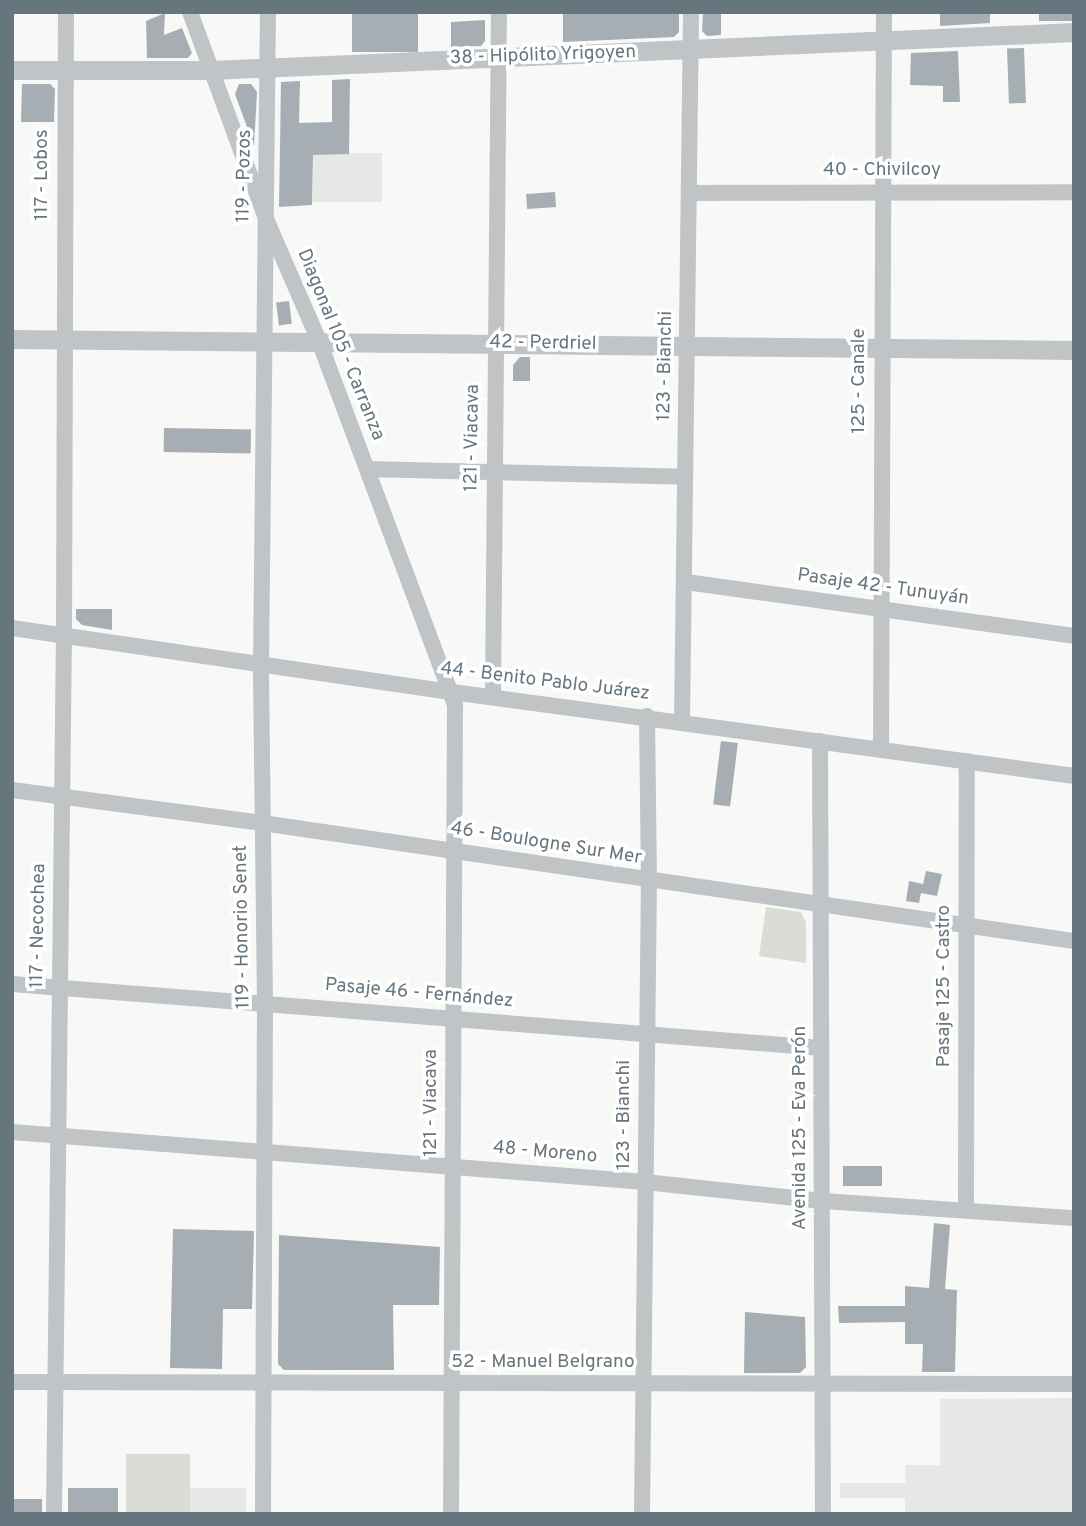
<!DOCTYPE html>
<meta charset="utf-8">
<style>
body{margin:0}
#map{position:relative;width:1086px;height:1526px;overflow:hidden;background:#f8f8f6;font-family:Overpass,sans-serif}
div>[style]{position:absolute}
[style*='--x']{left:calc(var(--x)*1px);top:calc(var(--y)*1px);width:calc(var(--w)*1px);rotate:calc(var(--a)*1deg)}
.built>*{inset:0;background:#e6e8e6;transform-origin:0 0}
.green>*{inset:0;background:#d9ddd6;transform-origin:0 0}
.building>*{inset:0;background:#a6aeb3;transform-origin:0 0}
.minor>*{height:16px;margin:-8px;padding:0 8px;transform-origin:8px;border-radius:8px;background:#c0c4c7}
.tertiary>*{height:19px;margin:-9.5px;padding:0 9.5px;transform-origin:9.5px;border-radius:9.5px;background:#c0c4c7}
span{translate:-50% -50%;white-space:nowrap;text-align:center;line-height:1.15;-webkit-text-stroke:7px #fff;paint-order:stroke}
.street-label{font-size:19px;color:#66767e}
.frame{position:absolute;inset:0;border:14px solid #66767e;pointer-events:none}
</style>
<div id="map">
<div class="built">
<div style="left:382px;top:153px;width:49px;height:69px;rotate:90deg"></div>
<div style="clip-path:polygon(1074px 1398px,1074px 1514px,905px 1514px,905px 1498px,840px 1498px,840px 1483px,905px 1483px,906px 1465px,940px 1465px,940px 1399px)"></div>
<div style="left:190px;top:1488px;width:56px;height:26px"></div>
</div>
<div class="green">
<div style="clip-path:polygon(766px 907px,801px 912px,806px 922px,806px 963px,759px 956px)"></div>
<div style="left:126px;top:1454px;width:64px;height:60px"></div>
</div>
<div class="building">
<div style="left:352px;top:12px;width:66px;height:40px"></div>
<div style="clip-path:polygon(563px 12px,679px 12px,679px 32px,674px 37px,563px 42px)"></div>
<div style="clip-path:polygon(703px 12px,721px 12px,721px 35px,707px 36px,702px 31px)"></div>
<div style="clip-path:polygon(940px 12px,990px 12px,990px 23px,940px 26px)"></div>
<div style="left:1039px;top:12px;width:33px;height:9px"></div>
<div style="clip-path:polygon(165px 13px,164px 35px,182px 28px,192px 53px,188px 58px,147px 58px,146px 21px)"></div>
<div style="clip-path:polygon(485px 20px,485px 41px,481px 46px,451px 47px,451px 22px)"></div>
<div style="left:1024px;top:48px;width:55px;height:17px;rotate:88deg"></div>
<div style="clip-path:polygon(958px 51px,960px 102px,943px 102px,943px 86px,910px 85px,911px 53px)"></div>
<div style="clip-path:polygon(350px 79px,349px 154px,313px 155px,312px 205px,279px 207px,281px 82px,300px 81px,299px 123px,332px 122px,332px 80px)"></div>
<div style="clip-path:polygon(22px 84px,50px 84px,55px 89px,54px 122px,21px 122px)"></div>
<div style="clip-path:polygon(239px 84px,251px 84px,257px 92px,254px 146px,235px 94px)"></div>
<div style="left:555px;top:192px;width:15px;height:29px;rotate:86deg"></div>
<div style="left:289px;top:301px;width:23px;height:13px;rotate:83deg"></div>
<div style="clip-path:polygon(520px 357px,530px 357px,530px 381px,513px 381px,513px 365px)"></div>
<div style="left:164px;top:428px;width:87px;height:24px;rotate:1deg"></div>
<div style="clip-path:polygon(76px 609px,112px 609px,112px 630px,82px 625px,76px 619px)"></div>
<div style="left:721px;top:741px;width:17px;height:64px;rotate:7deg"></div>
<div style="clip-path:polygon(926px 871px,942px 874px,937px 896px,921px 893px,919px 903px,906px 901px,909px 881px,923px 884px)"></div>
<div style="left:843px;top:1166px;width:39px;height:20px"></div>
<div style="clip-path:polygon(934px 1223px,950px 1225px,945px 1289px,957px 1290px,955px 1372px,922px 1372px,923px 1344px,905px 1344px,905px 1322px,839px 1323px,838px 1306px,905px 1306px,905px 1286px,929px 1288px)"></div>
<div style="clip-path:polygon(173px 1229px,254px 1231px,252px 1309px,223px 1309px,222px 1369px,170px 1368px)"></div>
<div style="clip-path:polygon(279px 1235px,440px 1247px,439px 1305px,393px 1305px,394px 1370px,284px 1370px,278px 1364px)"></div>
<div style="clip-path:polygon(745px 1312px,805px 1317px,806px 1367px,800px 1373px,744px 1373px)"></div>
<div style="left:68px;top:1488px;width:50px;height:26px"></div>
<div style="left:12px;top:1499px;width:30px;height:15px"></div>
</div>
<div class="minor">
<div style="--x:190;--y:12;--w:221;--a:69.8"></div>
<div style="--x:266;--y:219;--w:133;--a:66.5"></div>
<div style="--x:319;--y:341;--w:389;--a:69.5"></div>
<div style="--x:455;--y:705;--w:809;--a:90.28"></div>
<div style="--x:690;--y:193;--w:384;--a:-0.1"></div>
<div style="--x:367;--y:469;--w:318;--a:1.4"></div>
<div style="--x:686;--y:582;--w:392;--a:7.9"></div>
<div style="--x:12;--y:628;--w:445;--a:8.3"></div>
<div style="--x:452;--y:692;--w:628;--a:7.69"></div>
<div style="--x:493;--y:696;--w:684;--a:-89.5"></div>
<div style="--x:682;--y:721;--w:709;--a:-89.27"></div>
<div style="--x:820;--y:741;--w:773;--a:89.78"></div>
<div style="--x:881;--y:749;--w:737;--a:-89.77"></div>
<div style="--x:12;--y:790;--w:252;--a:7.5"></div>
<div style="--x:262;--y:823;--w:821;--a:8.27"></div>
<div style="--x:12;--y:984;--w:812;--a:4.52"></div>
<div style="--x:12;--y:1132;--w:635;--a:4.52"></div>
<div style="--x:645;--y:1182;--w:179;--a:6.1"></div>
<div style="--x:823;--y:1201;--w:252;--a:3.9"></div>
<div style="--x:966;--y:1210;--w:449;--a:-89.9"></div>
<div style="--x:12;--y:1382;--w:1062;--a:0.11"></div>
<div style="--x:54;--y:1514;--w:879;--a:-89.35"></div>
<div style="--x:64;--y:635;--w:623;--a:-89.82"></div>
<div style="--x:263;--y:1514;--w:512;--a:-89.78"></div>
<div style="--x:265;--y:1002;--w:337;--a:-90.7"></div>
<div style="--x:261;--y:665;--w:653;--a:-89.39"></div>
<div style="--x:642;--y:1514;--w:633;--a:-89.37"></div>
<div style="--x:649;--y:881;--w:165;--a:-90.7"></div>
</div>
<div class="tertiary">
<div style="--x:12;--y:70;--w:200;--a:0"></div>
<div style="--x:212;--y:70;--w:863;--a:-2.52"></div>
<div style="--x:12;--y:339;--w:1062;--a:0.59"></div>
</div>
<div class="street-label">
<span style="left:543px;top:56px;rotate:-2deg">38 - Hipólito Yrigoyen</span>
<span style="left:882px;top:171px">40 - Chivilcoy</span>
<span style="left:43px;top:175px;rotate:-90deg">117 - Lobos</span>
<span style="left:245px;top:176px;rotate:-89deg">119 - Pozos</span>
<span style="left:543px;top:344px;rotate:1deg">42 - Perdriel</span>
<span style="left:340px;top:345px;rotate:68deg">Diagonal 105 - Carranza</span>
<span style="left:666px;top:366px;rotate:-89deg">123 - Bianchi</span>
<span style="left:860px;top:381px;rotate:-90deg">125 - Canale</span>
<span style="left:473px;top:438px;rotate:-89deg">121 - Viacava</span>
<span style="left:883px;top:588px;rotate:8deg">Pasaje 42 - Tunuyán</span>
<span style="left:545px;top:682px;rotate:7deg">44 - Benito Pablo Juárez</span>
<span style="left:546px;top:844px;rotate:9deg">46 - Boulogne Sur Mer</span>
<span style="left:39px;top:926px;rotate:-89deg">117 - Necochea</span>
<span style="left:243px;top:927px;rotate:-91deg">119 - Honorio Senet</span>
<span style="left:945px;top:986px;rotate:-90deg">Pasaje 125 - Castro</span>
<span style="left:419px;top:994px;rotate:5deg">Pasaje 46 - Fernández</span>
<span style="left:432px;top:1103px;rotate:-90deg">121 - Viacava</span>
<span style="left:625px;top:1115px;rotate:-90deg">123 - Bianchi</span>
<span style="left:801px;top:1128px;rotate:-90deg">Avenida 125 - Eva Perón</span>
<span style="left:545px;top:1153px;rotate:5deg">48 - Moreno</span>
<span style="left:543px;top:1363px">52 - Manuel Belgrano</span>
</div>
<div class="frame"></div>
</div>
